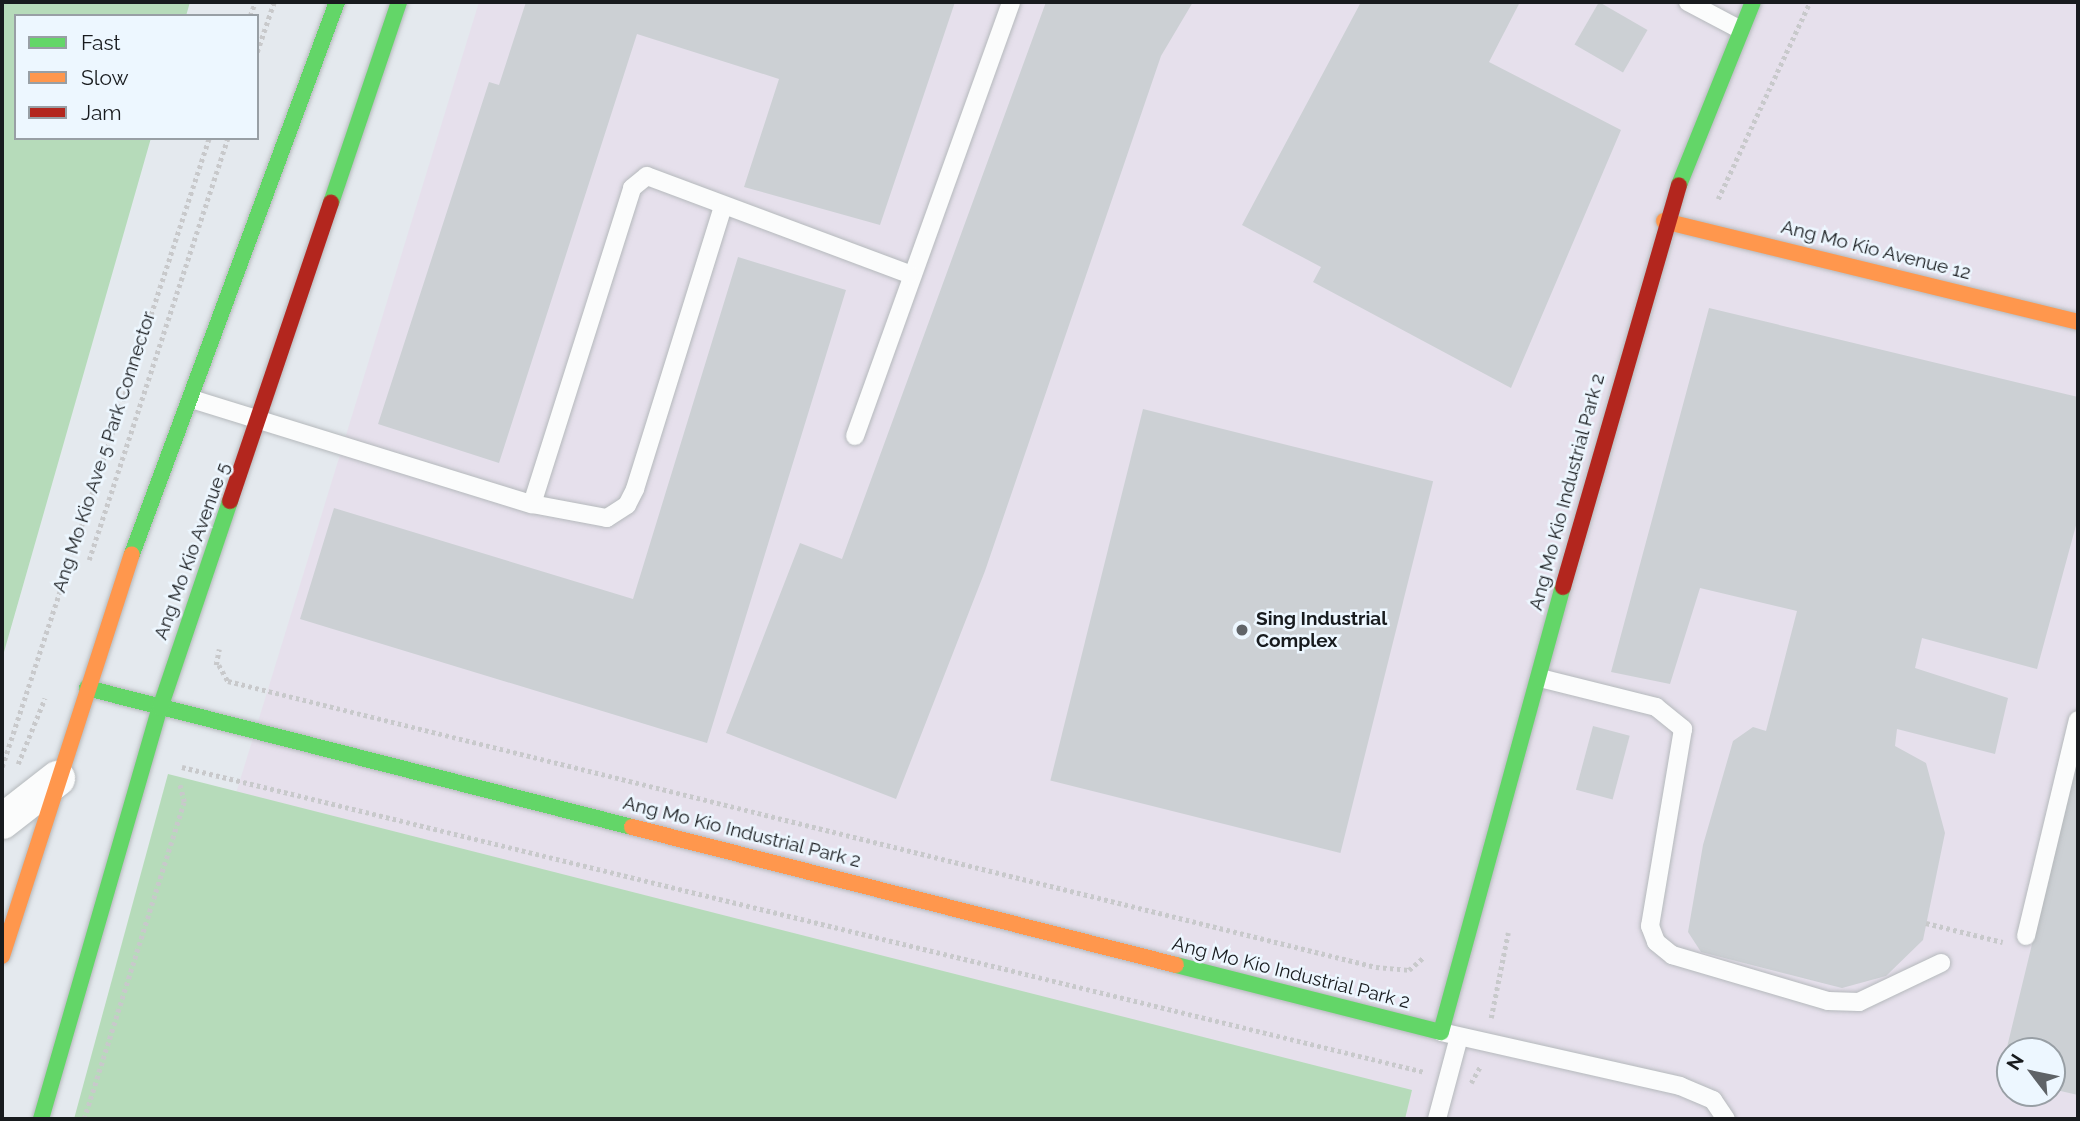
<!DOCTYPE html>
<style>
body{margin:0}
#map{position:relative;width:2080px;height:1121px;overflow:hidden;background:#e4e9ee;font-family:Raleway,sans-serif}
div>[style]{position:absolute}
[style*='--x']{left:calc(var(--x)*1px);top:calc(var(--y)*1px);width:calc(var(--w)*1px);rotate:calc(var(--a)*1deg)}
.industrial>*{inset:0;background:#e6e0ec}
.green>*{inset:0;background:#b6dbba}
.building>*{inset:0;background:#ccd0d4;transform-origin:0 0}
.path>*{height:4.5px;margin-top:-2.25px;transform-origin:0;background:repeating-linear-gradient(90deg,#c8c9cb 0 3.5px,transparent 0 7px)}
.roads{filter:drop-shadow(0 0 2px #b5b9bc) drop-shadow(0 0 2px #b5b9bc)}
.lane>*{height:18px;margin:-9px;padding:0 9px;transform-origin:9px;border-radius:9px;background:#fbfcfc}
.street>*{height:35px;margin:-17.5px;padding:0 17.5px;transform-origin:17.5px;border-radius:17.5px;background:#fbfcfc}
.fast>*{height:16px;margin:-8px;padding:0 8px;transform-origin:8px;border-radius:8px;background:#63d668}
.slow>*{height:16px;margin:-8px;padding:0 8px;transform-origin:8px;border-radius:8px;background:#ff974d}
.jam>*{height:16px;margin:-8px;padding:0 8px;transform-origin:8px;border-radius:8px;background:#b3261e}
.dots>*{width:19px;height:19px;translate:-50% -50%;box-sizing:border-box;border:4px solid #edf7ff;border-radius:50%}
span{translate:-50% -50%;white-space:nowrap;text-align:center;line-height:1.15;-webkit-text-stroke:5px #edf7ff;paint-order:stroke}
.street-label{font-size:19px;color:#181b1e}
.poi-label{font-size:19px;color:#181b1e;font-weight:700}
.left{translate:0 -50%;text-align:left}
.frame{position:absolute;inset:0;border:4px solid #181b1e;pointer-events:none}
.legend{position:absolute;left:14px;top:14px;width:245px;height:126px;box-sizing:border-box;background:#edf7ff;border:2px solid #989fa5;margin:0;padding:9px 12px;list-style:none;font-size:21px;color:#181b1e}
.legend li{display:flex;align-items:center;gap:14px;height:35px}
.legend b{width:35px;border:2px solid #989fa5}
.north{position:absolute;left:1996px;top:1037px;width:70px;height:70px;box-sizing:border-box;background:#edf7ff;border:2px solid #989fa5;border-radius:50%;rotate:302deg;font-size:19px;font-weight:700;line-height:28px;text-align:center;color:#181b1e}
.north::after{content:'';display:block;margin:auto;width:24px;height:32px;background:#5f6367;clip-path:polygon(50% 0,100% 100%,50% 72%,0 100%)}
</style>
<div id="map">
<div class="industrial">
<i style="clip-path:polygon(evenodd,479px 2px,2078px 2px,2078px 1119px,136px 1119px,479px 2px,2010px 1051px,2052px 1051px,2052px 1093px,2010px 1093px,2010px 1051px)"></i>
</div>
<div class="green">
<i style="clip-path:polygon(2px 2px,190px 2px,186px 16px,16px 16px,16px 138px,151px 138px,2px 659px)"></i>
<i style="clip-path:polygon(168px 774px,1412px 1090px,1405px 1119px,74px 1119px)"></i>
</div>
<div class="building">
<i style="clip-path:polygon(526px 2px,955px 2px,880px 225px,744px 187px,779px 79px,637px 34px,499px 463px,378px 424px,489px 82px,499px 85px)"></i>
<i style="clip-path:polygon(1046px 2px,1193px 2px,1161px 56px,985px 571px,896px 799px,726px 733px,800px 543px,842px 559px)"></i>
<i style="clip-path:polygon(1361px 2px,1520px 2px,1489px 62px,1621px 130px,1511px 388px,1313px 282px,1321px 267px,1242px 225px)"></i>
<i style="left:1599px;top:2px;width:56px;height:49px;rotate:30deg"></i>
<i style="clip-path:polygon(738px 257px,846px 290px,707px 743px,300px 619px,334px 508px,633px 599px)"></i>
<i style="clip-path:polygon(1709px 308px,2078px 397px,2078px 518px,2037px 669px,1922px 638px,1915px 668px,2008px 698px,1995px 754px,1897px 729px,1895px 746px,1926px 763px,1945px 833px,1923px 940px,1886px 976px,1842px 988px,1701px 952px,1688px 932px,1703px 845px,1733px 741px,1753px 727px,1766px 731px,1797px 611px,1700px 588px,1670px 684px,1611px 672px)"></i>
<i style="left:1143px;top:409px;width:299px;height:383px;rotate:14deg"></i>
<i style="left:1593px;top:726px;width:38px;height:66px;rotate:15deg"></i>
<i style="clip-path:polygon(2077px 759px,2078px 759px,2078px 1095px,2052px 1089px,2052px 1051px,2010px 1051px,2010px 1079px,2000px 1076px)"></i>
</div>
<div class="path">
<i style="--x:250;--y:16;--w:15;--a:-70"></i>
<i style="--x:257;--y:52;--w:53;--a:-71.2"></i>
<i style="--x:1718;--y:199;--w:217;--a:-65"></i>
<i style="--x:89;--y:560;--w:444;--a:-71.8"></i>
<i style="--x:216;--y:665;--w:16;--a:-79"></i>
<i style="--x:219;--y:665;--w:18;--a:61"></i>
<i style="--x:228;--y:681;--w:1183;--a:13.99"></i>
<i style="--x:1376;--y:967;--w:33;--a:5"></i>
<i style="--x:1409;--y:970;--w:18;--a:-41"></i>
<i style="--x:18;--y:764;--w:71;--a:-67.8"></i>
<i style="--x:2;--y:767;--w:662;--a:-71.78"></i>
<i style="--x:182;--y:767;--w:1280;--a:13.79"></i>
<i style="--x:1926;--y:923;--w:79;--a:13.9"></i>
<i style="--x:1491;--y:1018;--w:87;--a:-78.7"></i>
<i style="--x:1471;--y:1083;--w:18;--a:-61"></i>
<i style="--x:84;--y:1119;--w:332;--a:-72.5"></i>
<i style="--x:184;--y:802;--w:21;--a:-104"></i>
</div>
<div class="roads">
<div class="lane">
<i style="--x:1688;--y:2;--w:58;--a:27.9"></i>
<i style="--x:195;--y:400;--w:353;--a:17.2"></i>
<i style="--x:532;--y:504;--w:76;--a:10.6"></i>
<i style="--x:607;--y:518;--w:24;--a:-33"></i>
<i style="--x:627;--y:505;--w:18;--a:-63"></i>
<i style="--x:635;--y:489;--w:296;--a:-72.7"></i>
<i style="--x:855;--y:436;--w:461;--a:-70.2"></i>
<i style="--x:532;--y:504;--w:331;--a:-72.4"></i>
<i style="--x:632;--y:188;--w:19;--a:-39"></i>
<i style="--x:647;--y:176;--w:280;--a:20.5"></i>
<i style="--x:1540;--y:678;--w:120;--a:14"></i>
<i style="--x:1656;--y:707;--w:35;--a:39"></i>
<i style="--x:1683;--y:729;--w:200;--a:99.5"></i>
<i style="--x:1650;--y:926;--w:17;--a:69"></i>
<i style="--x:1656;--y:942;--w:21;--a:39"></i>
<i style="--x:1672;--y:955;--w:163;--a:16.4"></i>
<i style="--x:1828;--y:1001;--w:31;--a:2"></i>
<i style="--x:1859;--y:1002;--w:91;--a:-25.4"></i>
<i style="--x:2026;--y:936;--w:222;--a:-76.5"></i>
<i style="--x:1441;--y:1032;--w:245;--a:12.7"></i>
<i style="--x:1680;--y:1086;--w:36;--a:23"></i>
<i style="--x:1713;--y:1100;--w:23;--a:56"></i>
<i style="--x:1437;--y:1119;--w:85;--a:-75"></i>
</div>
<div class="street">
<i style="--x:2;--y:821;--w:70;--a:-38"></i>
</div>
<div class="fast">
<i style="--x:1679;--y:185;--w:197;--a:-68"></i>
<i style="--x:331;--y:203;--w:212;--a:-71.3"></i>
<i style="--x:132;--y:554;--w:589;--a:-69.63"></i>
<i style="--x:87;--y:688;--w:562;--a:14.31"></i>
<i style="--x:1176;--y:965;--w:273;--a:14.2"></i>
<i style="--x:1441;--y:1032;--w:461;--a:-74.7"></i>
<i style="--x:41;--y:1119;--w:428;--a:-73.9"></i>
<i style="--x:160;--y:708;--w:219;--a:-71.3"></i>
</div>
<div class="slow">
<i style="--x:1664;--y:221;--w:426;--a:13.7"></i>
<i style="--x:632;--y:827;--w:561;--a:14.23"></i>
<i style="--x:2;--y:956;--w:422;--a:-72.1"></i>
</div>
<div class="jam">
<i style="--x:230;--y:501;--w:315;--a:-71.3"></i>
<i style="--x:1563;--y:587;--w:418;--a:-73.9"></i>
</div>
</div>
<div class="dots">
<i style="left:1242px;top:630px;background:#5f6367"></i>
</div>
<div class="street-label">
<span style="left:1876px;top:250px;rotate:14deg">Ang Mo Kio Avenue 12</span>
<span style="left:104px;top:452px;rotate:-72deg">Ang Mo Kio Ave 5 Park Connector</span>
<span style="left:1567px;top:492px;rotate:-75deg">Ang Mo Kio Industrial Park 2</span>
<span style="left:192px;top:551px;rotate:-70deg">Ang Mo Kio Avenue 5</span>
<span style="left:742px;top:832px;rotate:14deg">Ang Mo Kio Industrial Park 2</span>
<span style="left:1291px;top:973px;rotate:14deg">Ang Mo Kio Industrial Park 2</span>
</div>
<div class="poi-label">
<span class="left" style="left:1256px;top:630px">Sing Industrial<br>Complex</span>
</div>
<div class="frame"></div>
<ul class="legend">
<li><b style="height:9px;background:#63d668"></b>Fast</li>
<li><b style="height:9px;background:#ff974d"></b>Slow</li>
<li><b style="height:9px;background:#b3261e"></b>Jam</li>
</ul>
<div class="north">N</div>
</div>
